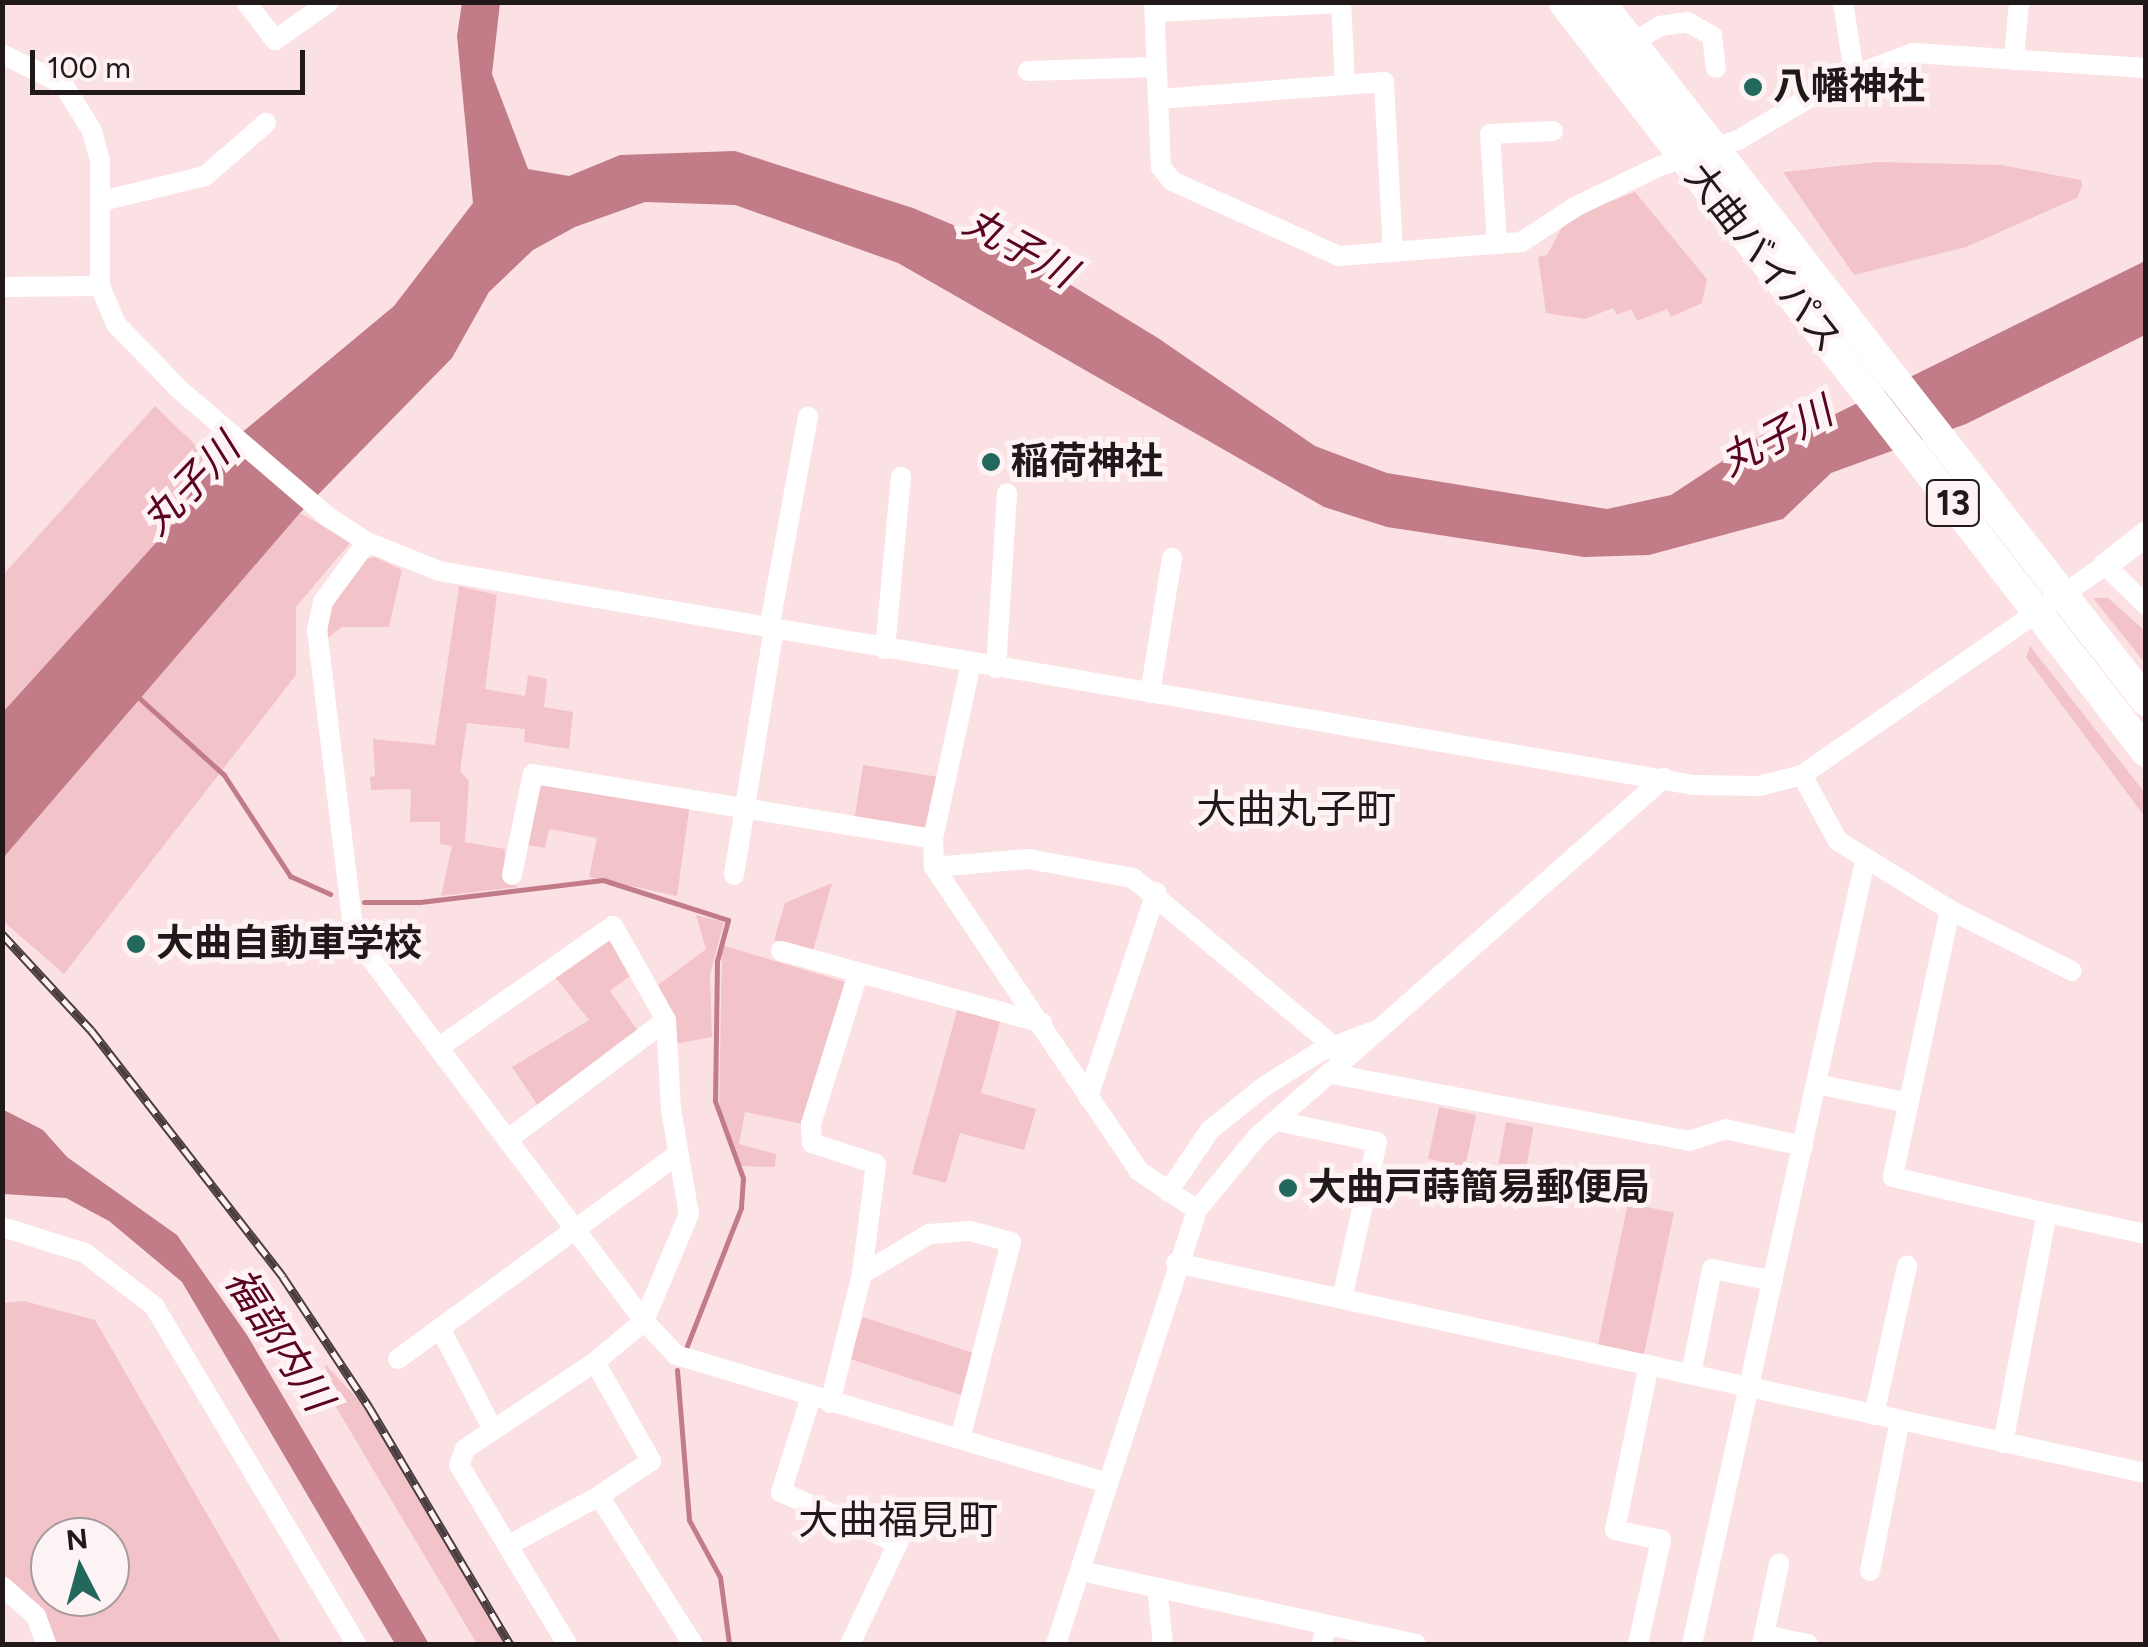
<!DOCTYPE html>
<meta charset="utf-8">
<style>
body{margin:0}
#map{position:relative;width:2148px;height:1647px;overflow:hidden;background:#fce1e4;font-family:Figtree,"Noto Sans JP",sans-serif}
div>[style]{position:absolute}
[style*='--x']{left:calc(var(--x)*1px);top:calc(var(--y)*1px);width:calc(var(--w)*1px);rotate:calc(var(--a)*1deg)}
.green>*{inset:0;background:#f3c3ca;transform-origin:0 0}
.water>*{inset:0;background:#c17c88}
.stream>*{height:5px;margin:-2.5px;padding:0 2.5px;transform-origin:2.5px;border-radius:2.5px;background:#c17c88}
.minor>*{height:20px;margin:-10px;padding:0 10px;transform-origin:10px;border-radius:10px;background:#fff}
.major>*{height:25px;margin:-12.5px;padding:0 12.5px;transform-origin:12.5px;border-radius:12.5px;background:#fff}
.highway>*{height:30px;margin:-15px;padding:0 15px;transform-origin:15px;border-radius:15px;background:#fff}
.rail>*{height:9px;margin-top:-4.5px;transform-origin:0;background:repeating-linear-gradient(90deg,#fef3f4 0 15px,#4a3d3f 0 30px);box-sizing:border-box;border-block:2px solid #4a3d3f}
.dots>*{width:28px;height:28px;translate:-50% -50%;box-sizing:border-box;border:5px solid #fef3f4;border-radius:50%}
span{translate:-50% -50%;white-space:nowrap;text-align:center;line-height:1.15;-webkit-text-stroke:10px #fef3f4;paint-order:stroke}
.shield-label span{padding:2px 8px;background:#fef3f4;border:2px solid;border-radius:8px;-webkit-text-stroke-width:0}
.shield-label{font-size:35px;color:#211819;font-weight:700}
.poi-label{font-size:38px;color:#211819;font-weight:700}
.left{translate:0 -50%;text-align:left}
.street-label{font-size:38px;color:#211819}
.water-label{font-size:40px;color:#5a0322;font-style:italic}
.neighbourhood-label{font-size:40px;color:#211819}
.frame{position:absolute;inset:0;border:5px solid #211819;pointer-events:none}
.north{position:absolute;left:30px;top:1517px;width:100px;height:100px;box-sizing:border-box;background:#fef3f4;border:2px solid #a69b9c;border-radius:50%;rotate:354deg;font-size:28px;font-weight:700;line-height:40px;text-align:center;color:#211819}
.north::after{content:'';display:block;margin:auto;width:35px;height:45px;background:#23685c;clip-path:polygon(50% 0,100% 100%,50% 72%,0 100%)}
.scale{position:absolute;left:30px;top:50px;width:275px;height:45px;box-sizing:border-box;border:5px solid #211819;border-top:0;padding-left:12px;font-size:30px;line-height:35px;white-space:nowrap;color:#211819;-webkit-text-stroke:8px #fef3f4;paint-order:stroke}
</style>
<div id="map">
<div class="green">
<i style="clip-path:polygon(1877px 162px,2001px 165px,2081px 180px,2082px 186px,2077px 198px,1966px 247px,1854px 275px,1783px 172px)"></i>
<i style="clip-path:polygon(1635px 192px,1707px 279px,1702px 303px,1671px 317px,1667px 309px,1637px 321px,1631px 309px,1617px 315px,1613px 308px,1585px 319px,1546px 313px,1538px 257px,1547px 255px,1567px 218px)"></i>
<i style="clip-path:polygon(155px 406px,210px 459px,172px 525px,3px 712px,3px 575px)"></i>
<i style="clip-path:polygon(300px 513px,351px 542px,296px 607px,296px 675px,64px 974px,3px 921px,3px 858px)"></i>
<i style="clip-path:polygon(375px 557px,402px 570px,389px 627px,342px 627px,328px 638px,328px 611px,364px 559px)"></i>
<i style="clip-path:polygon(459px 586px,497px 595px,485px 689px,525px 696px,528px 675px,547px 679px,544px 707px,573px 712px,569px 749px,524px 742px,525px 729px,467px 723px,460px 771px,469px 781px,465px 842px,505px 849px,504px 878px,518px 887px,441px 896px,452px 846px,440px 844px,440px 822px,410px 822px,411px 789px,371px 790px,370px 777px,375px 776px,373px 739px,435px 745px)"></i>
<i style="clip-path:polygon(2093px 598px,2108px 598px,2145px 631px,2145px 663px)"></i>
<i style="clip-path:polygon(2030px 646px,2145px 793px,2145px 817px,2026px 657px)"></i>
<i style="left:863px;top:765px;width:77px;height:53px;rotate:9deg"></i>
<i style="clip-path:polygon(541px 784px,690px 804px,677px 896px,589px 877px,597px 838px,549px 829px,545px 848px,527px 845px)"></i>
<i style="clip-path:polygon(832px 883px,813px 951px,774px 940px,785px 903px)"></i>
<i style="clip-path:polygon(696px 915px,724px 922px,710px 975px,712px 1037px,675px 1044px,672px 1015px,658px 985px,706px 949px)"></i>
<i style="clip-path:polygon(610px 935px,631px 975px,610px 991px,641px 1035px,539px 1107px,512px 1067px,589px 1020px,555px 977px)"></i>
<i style="clip-path:polygon(722px 945px,845px 982px,803px 1124px,745px 1112px,739px 1144px,776px 1154px,775px 1167px,741px 1166px,719px 1115px)"></i>
<i style="clip-path:polygon(958px 1007px,1001px 1018px,981px 1093px,1036px 1109px,1024px 1150px,960px 1133px,946px 1183px,912px 1174px)"></i>
<i style="left:1439px;top:1107px;width:38px;height:53px;rotate:12deg"></i>
<i style="left:1506px;top:1122px;width:28px;height:52px;rotate:10deg"></i>
<i style="left:1628px;top:1203px;width:47px;height:148px;rotate:12deg"></i>
<i style="clip-path:polygon(evenodd,24px 1301px,95px 1320px,282px 1644px,50px 1644px,3px 1581px,3px 1303px,24px 1301px,50px 1537px,110px 1537px,110px 1597px,50px 1597px,50px 1537px)"></i>
<i style="left:863px;top:1317px;width:117px;height:44px;rotate:18deg"></i>
<i style="clip-path:polygon(325px 1364px,367px 1409px,506px 1644px,477px 1644px,330px 1397px)"></i>
</div>
<div class="water">
<i style="clip-path:polygon(462px 3px,500px 3px,492px 74px,528px 169px,569px 176px,620px 155px,735px 151px,913px 208px,1015px 251px,1158px 338px,1315px 446px,1387px 473px,1607px 509px,1671px 495px,1762px 435px,1807px 428px,2145px 261px,2145px 335px,1966px 424px,1831px 473px,1783px 519px,1649px 555px,1584px 557px,1387px 527px,1324px 507px,898px 263px,735px 205px,645px 202px,575px 227px,533px 250px,489px 292px,452px 358px,300px 513px,3px 858px,3px 712px,172px 525px,210px 459px,394px 306px,473px 203px,457px 36px)"></i>
<i style="clip-path:polygon(2px 1109px,43px 1130px,67px 1157px,177px 1235px,247px 1335px,429px 1644px,395px 1644px,182px 1282px,109px 1221px,66px 1198px,3px 1194px)"></i>
</div>
<div class="stream">
<i style="--x:138;--y:697;--w:116;--a:42.2"></i>
<i style="--x:224;--y:775;--w:121;--a:56.8"></i>
<i style="--x:290;--y:876;--w:44;--a:24.2"></i>
<i style="--x:364;--y:902;--w:56;--a:0"></i>
<i style="--x:420;--y:902;--w:184;--a:-6.9"></i>
<i style="--x:603;--y:880;--w:131;--a:17.7"></i>
<i style="--x:728;--y:920;--w:42;--a:105"></i>
<i style="--x:717;--y:961;--w:140;--a:90.8"></i>
<i style="--x:715;--y:1101;--w:82;--a:70"></i>
<i style="--x:743;--y:1178;--w:30;--a:94"></i>
<i style="--x:741;--y:1208;--w:150;--a:111.4"></i>
<i style="--x:677;--y:1370;--w:150;--a:85.4"></i>
<i style="--x:689;--y:1520;--w:65;--a:61.5"></i>
<i style="--x:720;--y:1577;--w:68;--a:82.3"></i>
</div>
<div class="minor">
<i style="--x:246;--y:2;--w:48;--a:52.7"></i>
<i style="--x:275;--y:40;--w:66;--a:-35.1"></i>
<i style="--x:1154;--y:2;--w:165;--a:87.6"></i>
<i style="--x:1161;--y:167;--w:18;--a:52"></i>
<i style="--x:1172;--y:181;--w:183;--a:24.2"></i>
<i style="--x:1339;--y:256;--w:183;--a:-4.4"></i>
<i style="--x:1521;--y:242;--w:64;--a:-32.9"></i>
<i style="--x:1575;--y:207;--w:94;--a:-25.8"></i>
<i style="--x:1660;--y:166;--w:82;--a:-18.4"></i>
<i style="--x:1738;--y:140;--w:112;--a:-30.7"></i>
<i style="--x:1834;--y:83;--w:85;--a:-20.8"></i>
<i style="--x:1913;--y:53;--w:233;--a:3.7"></i>
<i style="--x:1341;--y:2;--w:83;--a:87.2"></i>
<i style="--x:1843;--y:2;--w:72;--a:81.2"></i>
<i style="--x:1155;--y:12;--w:186;--a:-2.8"></i>
<i style="--x:1632;--y:43;--w:33;--a:-31"></i>
<i style="--x:1660;--y:26;--w:27;--a:-8"></i>
<i style="--x:1687;--y:22;--w:29;--a:29"></i>
<i style="--x:1712;--y:36;--w:32;--a:83"></i>
<i style="--x:2;--y:54;--w:68;--a:26.2"></i>
<i style="--x:63;--y:84;--w:55;--a:58.3"></i>
<i style="--x:92;--y:131;--w:30;--a:75"></i>
<i style="--x:100;--y:160;--w:126;--a:90"></i>
<i style="--x:100;--y:286;--w:41;--a:67.2"></i>
<i style="--x:116;--y:324;--w:92;--a:45.9"></i>
<i style="--x:180;--y:390;--w:195;--a:40.6"></i>
<i style="--x:328;--y:517;--w:46;--a:32.7"></i>
<i style="--x:367;--y:542;--w:78;--a:21.9"></i>
<i style="--x:439;--y:571;--w:1272;--a:9.68"></i>
<i style="--x:1693;--y:785;--w:66;--a:0.9"></i>
<i style="--x:1759;--y:786;--w:44;--a:-14.3"></i>
<i style="--x:1802;--y:775;--w:369;--a:-34.7"></i>
<i style="--x:2105;--y:565;--w:57;--a:44.3"></i>
<i style="--x:2014;--y:60;--w:58;--a:-85.1"></i>
<i style="--x:1028;--y:71;--w:129;--a:-1.8"></i>
<i style="--x:1158;--y:99;--w:227;--a:-4.3"></i>
<i style="--x:1384;--y:82;--w:169;--a:87"></i>
<i style="--x:102;--y:201;--w:106;--a:-13.6"></i>
<i style="--x:205;--y:176;--w:81;--a:-41"></i>
<i style="--x:1497;--y:244;--w:110;--a:-93.6"></i>
<i style="--x:1490;--y:134;--w:63;--a:-2.7"></i>
<i style="--x:2;--y:287;--w:98;--a:-0.6"></i>
<i style="--x:367;--y:542;--w:74;--a:126.3"></i>
<i style="--x:323;--y:602;--w:29;--a:102"></i>
<i style="--x:317;--y:630;--w:308;--a:83.1"></i>
<i style="--x:354;--y:936;--w:482;--a:53"></i>
<i style="--x:644;--y:1321;--w:47;--a:46.7"></i>
<i style="--x:676;--y:1355;--w:450;--a:16.5"></i>
<i style="--x:769;--y:629;--w:216;--a:-79.6"></i>
<i style="--x:885;--y:649;--w:173;--a:-84.7"></i>
<i style="--x:971;--y:663;--w:180;--a:102.2"></i>
<i style="--x:933;--y:839;--w:28;--a:88"></i>
<i style="--x:934;--y:867;--w:367;--a:56"></i>
<i style="--x:1139;--y:1171;--w:70;--a:33.9"></i>
<i style="--x:996;--y:668;--w:175;--a:-86.4"></i>
<i style="--x:1150;--y:693;--w:137;--a:-80.7"></i>
<i style="--x:1802;--y:775;--w:75;--a:61.4"></i>
<i style="--x:1838;--y:841;--w:132;--a:31.6"></i>
<i style="--x:1950;--y:910;--w:136;--a:26.6"></i>
<i style="--x:934;--y:867;--w:94;--a:-4.9"></i>
<i style="--x:1028;--y:859;--w:107;--a:10.3"></i>
<i style="--x:1133;--y:878;--w:261;--a:40"></i>
<i style="--x:512;--y:875;--w:103;--a:-78.3"></i>
<i style="--x:533;--y:774;--w:405;--a:9.2"></i>
<i style="--x:734;--y:875;--w:249;--a:-80.8"></i>
<i style="--x:1950;--y:910;--w:273;--a:102.1"></i>
<i style="--x:1893;--y:1177;--w:158;--a:13.2"></i>
<i style="--x:781;--y:951;--w:271;--a:15.4"></i>
<i style="--x:858;--y:974;--w:157;--a:107.4"></i>
<i style="--x:811;--y:1124;--w:19;--a:87"></i>
<i style="--x:812;--y:1143;--w:67;--a:18.2"></i>
<i style="--x:876;--y:1164;--w:111;--a:97.3"></i>
<i style="--x:438;--y:1048;--w:213;--a:-34.9"></i>
<i style="--x:613;--y:926;--w:108;--a:60.6"></i>
<i style="--x:666;--y:1020;--w:89;--a:86.8"></i>
<i style="--x:671;--y:1109;--w:107;--a:80.3"></i>
<i style="--x:689;--y:1214;--w:116;--a:112.8"></i>
<i style="--x:644;--y:1321;--w:64;--a:140.1"></i>
<i style="--x:1332;--y:1074;--w:363;--a:10.6"></i>
<i style="--x:1689;--y:1141;--w:38;--a:-18"></i>
<i style="--x:1725;--y:1129;--w:80;--a:12.3"></i>
<i style="--x:1816;--y:1084;--w:95;--a:11.5"></i>
<i style="--x:1088;--y:1097;--w:216;--a:-71.6"></i>
<i style="--x:1277;--y:1121;--w:102;--a:11.9"></i>
<i style="--x:1377;--y:1142;--w:160;--a:102.6"></i>
<i style="--x:507;--y:1140;--w:199;--a:-37"></i>
<i style="--x:1168;--y:1192;--w:75;--a:-55.9"></i>
<i style="--x:1210;--y:1130;--w:67;--a:-38.9"></i>
<i style="--x:1262;--y:1088;--w:67;--a:-32.3"></i>
<i style="--x:1319;--y:1052;--w:59;--a:-20.9"></i>
<i style="--x:2;--y:1227;--w:87;--a:17.4"></i>
<i style="--x:85;--y:1253;--w:87;--a:37.5"></i>
<i style="--x:154;--y:1306;--w:394;--a:59.1"></i>
<i style="--x:1176;--y:1263;--w:992;--a:12.22"></i>
<i style="--x:440;--y:1328;--w:115;--a:62.5"></i>
<i style="--x:398;--y:1359;--w:348;--a:-36.2"></i>
<i style="--x:1691;--y:1374;--w:107;--a:-78.7"></i>
<i style="--x:1712;--y:1269;--w:62;--a:11.1"></i>
<i style="--x:811;--y:1397;--w:100;--a:107.5"></i>
<i style="--x:781;--y:1492;--w:128;--a:23.6"></i>
<i style="--x:898;--y:1543;--w:112;--a:115.4"></i>
<i style="--x:830;--y:1403;--w:133;--a:-76.1"></i>
<i style="--x:862;--y:1274;--w:78;--a:-30.8"></i>
<i style="--x:929;--y:1234;--w:41;--a:-4.2"></i>
<i style="--x:970;--y:1231;--w:42;--a:15"></i>
<i style="--x:1011;--y:1242;--w:203;--a:104.5"></i>
<i style="--x:1874;--y:1415;--w:153;--a:-77.5"></i>
<i style="--x:2003;--y:1443;--w:234;--a:-79.2"></i>
<i style="--x:2047;--y:1213;--w:101;--a:12"></i>
<i style="--x:509;--y:1545;--w:102;--a:-28.6"></i>
<i style="--x:1081;--y:1571;--w:343;--a:12.3"></i>
<i style="--x:1870;--y:1571;--w:154;--a:-78.8"></i>
<i style="--x:2;--y:1586;--w:45;--a:41.4"></i>
<i style="--x:36;--y:1616;--w:30;--a:70"></i>
<i style="--x:1157;--y:1588;--w:56;--a:83.9"></i>
<i style="--x:1764;--y:1635;--w:73;--a:-78.1"></i>
<i style="--x:567;--y:1644;--w:209;--a:-121.1"></i>
<i style="--x:459;--y:1465;--w:17;--a:-69"></i>
<i style="--x:465;--y:1449;--w:156;--a:-33.8"></i>
<i style="--x:595;--y:1362;--w:114;--a:60.5"></i>
<i style="--x:651;--y:1461;--w:63;--a:146.1"></i>
<i style="--x:599;--y:1496;--w:175;--a:57.6"></i>
<i style="--x:1056;--y:1644;--w:456;--a:-72"></i>
<i style="--x:1197;--y:1210;--w:94;--a:-50.6"></i>
<i style="--x:1257;--y:1137;--w:543;--a:-41.41"></i>
<i style="--x:1322;--y:1644;--w:20;--a:-79"></i>
<i style="--x:1638;--y:1644;--w:107;--a:-77.5"></i>
<i style="--x:1661;--y:1540;--w:47;--a:-167.7"></i>
<i style="--x:1615;--y:1530;--w:169;--a:-78.4"></i>
<i style="--x:1692;--y:1644;--w:802;--a:-77.54"></i>
<i style="--x:1762;--y:1644;--w:9;--a:-77"></i>
<i style="--x:1764;--y:1635;--w:45;--a:11.6"></i>
</div>
<div class="major">
<i style="--x:2105;--y:565;--w:52;--a:-38"></i>
</div>
<div class="highway">
<i style="--x:1563;--y:2;--w:950;--a:52.14"></i>
<i style="--x:1600;--y:2;--w:887;--a:52.01"></i>
</div>
<div class="rail">
<i style="--x:2;--y:934;--w:131;--a:47.2"></i>
<i style="--x:91;--y:1030;--w:313;--a:52.1"></i>
<i style="--x:283;--y:1277;--w:156;--a:56.5"></i>
<i style="--x:369;--y:1407;--w:276;--a:59.3"></i>
</div>
<div class="dots">
<i style="left:1753px;top:87px;background:#23685c"></i>
<i style="left:991px;top:462px;background:#23685c"></i>
<i style="left:136px;top:944px;background:#23685c"></i>
<i style="left:1288px;top:1188px;background:#23685c"></i>
</div>
<div class="shield-label">
<span style="left:1953px;top:503px">13</span>
</div>
<div class="poi-label">
<span class="left" style="left:1773px;top:87px">八幡神社</span>
<span class="left" style="left:1011px;top:462px">稲荷神社</span>
<span class="left" style="left:156px;top:944px">大曲自動車学校</span>
<span class="left" style="left:1308px;top:1188px">大曲戸蒔簡易郵便局</span>
</div>
<div class="street-label">
<span style="left:1763px;top:258px;rotate:52deg">大曲バイパス</span>
</div>
<div class="water-label">
<span style="left:1020px;top:247px;rotate:29deg">丸子川</span>
<span style="left:1776px;top:436px;rotate:-28deg">丸子川</span>
<span style="left:190px;top:484px;rotate:-46deg">丸子川</span>
<span style="left:279px;top:1339px;rotate:57deg">福部内川</span>
</div>
<div class="neighbourhood-label">
<span style="left:1296px;top:809px">大曲丸子町</span>
<span style="left:898px;top:1520px">大曲福見町</span>
</div>
<div class="frame"></div>
<div class="north">N</div>
<div class="scale">100 m</div>
</div>
